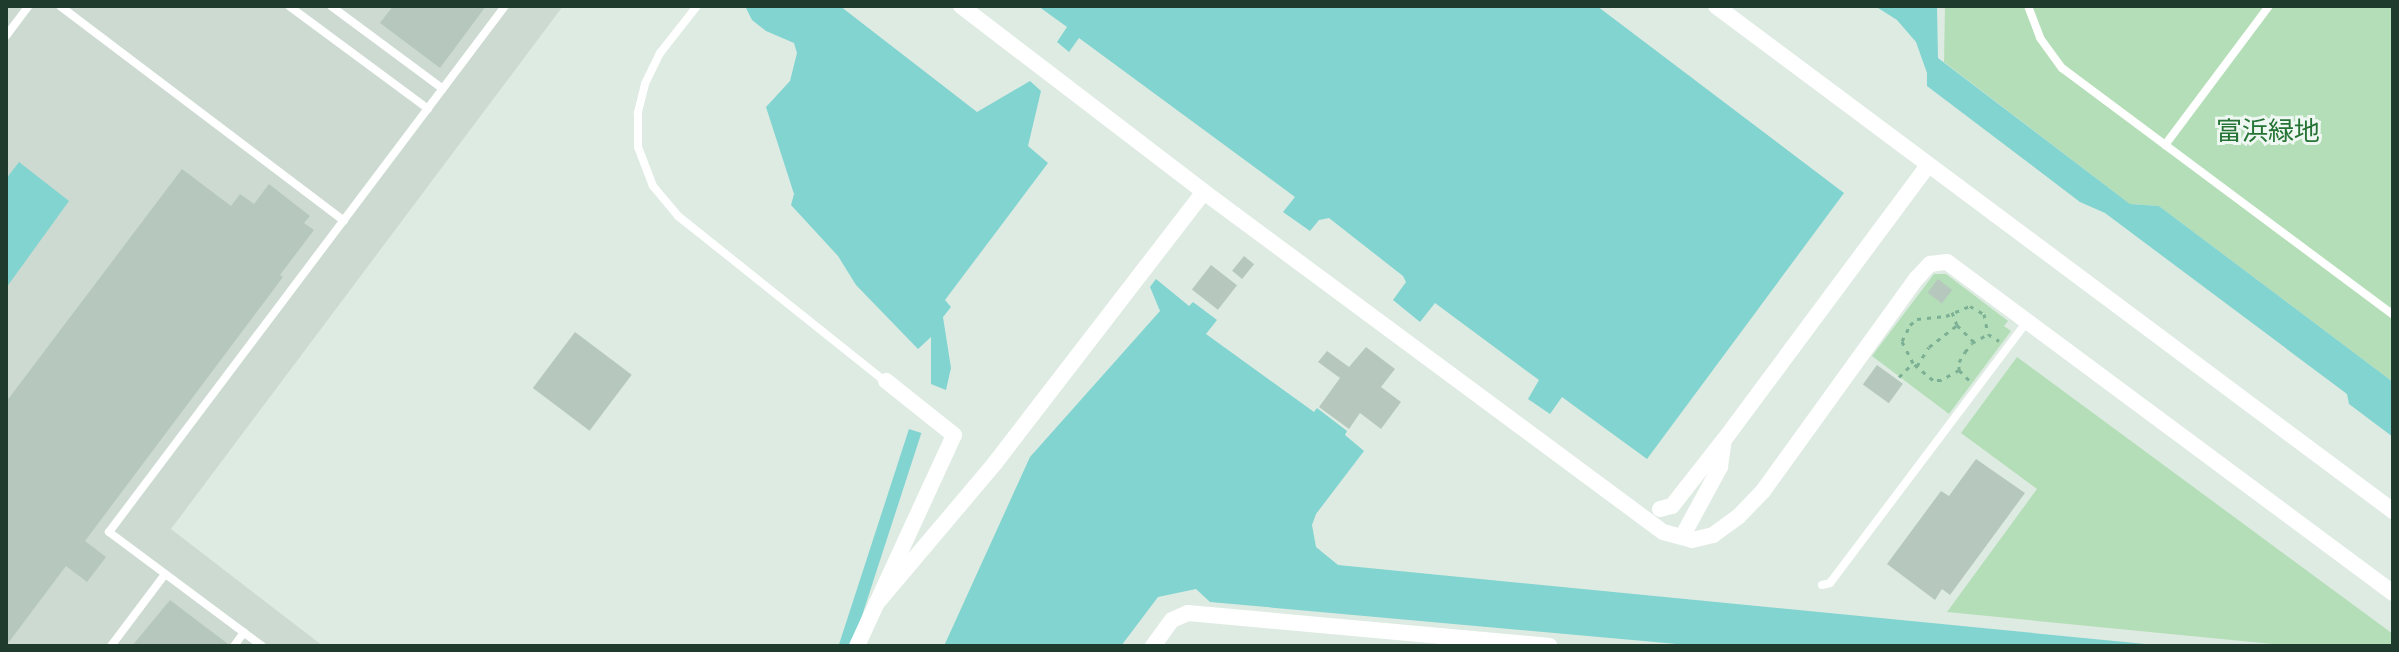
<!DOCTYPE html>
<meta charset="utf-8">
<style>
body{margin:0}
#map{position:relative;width:2399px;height:652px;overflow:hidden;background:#deebe2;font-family:Raleway,"Noto Sans JP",sans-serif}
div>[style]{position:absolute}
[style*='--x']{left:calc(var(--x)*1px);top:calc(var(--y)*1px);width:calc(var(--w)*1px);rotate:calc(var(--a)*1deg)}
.built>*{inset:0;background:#ccdad1}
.green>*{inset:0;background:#b4deb7}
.water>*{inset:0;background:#81d4d0;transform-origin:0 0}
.building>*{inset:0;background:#b6c8bd;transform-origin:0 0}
.path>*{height:3px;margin-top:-1.5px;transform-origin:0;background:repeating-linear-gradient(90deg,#7cb095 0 4px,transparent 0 10px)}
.lane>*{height:8px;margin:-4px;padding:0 4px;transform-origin:4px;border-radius:4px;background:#fff}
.street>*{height:16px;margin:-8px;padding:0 8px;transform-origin:8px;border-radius:8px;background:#fff}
span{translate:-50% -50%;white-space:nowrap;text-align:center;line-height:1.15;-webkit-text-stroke:6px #eef7f1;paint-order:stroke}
.park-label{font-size:26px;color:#267435}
.frame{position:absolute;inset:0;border:8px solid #1e3b2d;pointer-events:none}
</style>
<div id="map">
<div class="built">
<i style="clip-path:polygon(6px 6px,563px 6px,171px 529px,323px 646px,6px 646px)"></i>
</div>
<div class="green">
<i style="clip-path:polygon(1945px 6px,2393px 6px,2393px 382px,2159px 206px,2130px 204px,1944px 62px)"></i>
<i style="clip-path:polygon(1934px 274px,1946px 274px,2008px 321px,2004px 326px,2011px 331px,1949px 414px,1872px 356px)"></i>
<i style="clip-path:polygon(2017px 357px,2393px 634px,2393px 646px,2292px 646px,1947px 612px,2037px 489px,1961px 433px)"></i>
</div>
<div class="water">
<i style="clip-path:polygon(745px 6px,840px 6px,977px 112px,1030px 81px,1041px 91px,1028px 146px,1048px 163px,945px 300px,951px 307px,943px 317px,951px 368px,946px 390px,931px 384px,931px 337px,918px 349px,856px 285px,838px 256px,791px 205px,794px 194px,766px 107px,790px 81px,797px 53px,794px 43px,766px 31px,752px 20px)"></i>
<i style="clip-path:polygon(1038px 6px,1597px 6px,1844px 193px,1647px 459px,1562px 397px,1550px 414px,1528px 399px,1539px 380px,1435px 303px,1420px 322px,1393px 300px,1406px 282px,1403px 276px,1329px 218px,1319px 220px,1310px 231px,1283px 212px,1295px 197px,1079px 38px,1069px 52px,1057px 42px,1067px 27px)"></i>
<i style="clip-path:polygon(1875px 6px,1937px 6px,1938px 58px,2130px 204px,2159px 206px,2393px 382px,2393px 437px,2349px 404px,2347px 394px,2105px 213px,2080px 202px,1927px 86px,1927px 73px,1916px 42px,1897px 20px)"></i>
<i style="clip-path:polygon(19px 162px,69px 201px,6px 288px,6px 179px)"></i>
<i style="clip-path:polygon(1156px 279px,1189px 306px,1193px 302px,1217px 320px,1206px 334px,1314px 412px,1317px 408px,1347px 431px,1345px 435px,1364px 451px,1316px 514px,1312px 525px,1316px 547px,1338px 565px,2166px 646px,1699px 646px,1210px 602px,1196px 589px,1158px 597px,1121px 646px,944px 646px,1030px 457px,1160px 311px,1150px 287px)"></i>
<i style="left:909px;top:429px;width:13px;height:239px;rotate:18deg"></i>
</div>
<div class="building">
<i style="clip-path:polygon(393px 6px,486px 6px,440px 68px,380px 23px)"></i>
<i style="clip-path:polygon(182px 169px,231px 206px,240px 194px,254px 204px,269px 184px,310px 216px,304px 223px,314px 230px,280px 275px,283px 277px,85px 541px,106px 557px,87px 582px,66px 566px,6px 646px,6px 402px)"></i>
<i style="left:1244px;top:256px;width:13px;height:19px;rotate:39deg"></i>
<i style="left:1211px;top:265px;width:33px;height:31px;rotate:38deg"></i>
<i style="left:1938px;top:279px;width:18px;height:17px;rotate:38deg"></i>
<i style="left:575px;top:332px;width:71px;height:70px;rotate:37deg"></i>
<i style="clip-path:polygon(1366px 347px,1395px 369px,1381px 387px,1401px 402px,1381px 429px,1360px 413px,1349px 429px,1319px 407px,1340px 378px,1318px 362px,1327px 351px,1349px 367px)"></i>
<i style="left:1877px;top:365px;width:32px;height:24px;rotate:36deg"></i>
<i style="clip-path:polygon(1976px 459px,2025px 493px,1950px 595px,1942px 589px,1935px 600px,1887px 564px,1941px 491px,1949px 496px)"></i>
<i style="clip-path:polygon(170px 600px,228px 644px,227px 646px,132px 646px)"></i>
</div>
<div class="path">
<i style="--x:1957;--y:325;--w:23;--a:45"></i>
<i style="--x:1917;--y:366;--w:22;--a:-58"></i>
<i style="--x:1929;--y:347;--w:36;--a:-38"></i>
<i style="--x:1957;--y:325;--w:14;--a:-111"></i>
<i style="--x:1959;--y:370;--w:21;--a:151"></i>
<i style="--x:1941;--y:380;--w:8;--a:180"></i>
<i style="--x:1933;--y:380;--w:26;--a:-140"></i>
<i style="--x:1913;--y:363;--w:25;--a:-117"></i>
<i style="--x:1902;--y:341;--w:18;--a:-63"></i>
<i style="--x:1910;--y:325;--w:9;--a:-41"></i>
<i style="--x:1917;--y:319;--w:29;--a:-6"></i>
<i style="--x:1946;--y:316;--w:26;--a:-23"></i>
<i style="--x:1970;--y:306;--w:16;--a:30"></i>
<i style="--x:1984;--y:314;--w:20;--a:79"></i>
<i style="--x:1899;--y:377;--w:20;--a:-45"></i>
<i style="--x:1969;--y:380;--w:14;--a:-135"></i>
<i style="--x:1959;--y:370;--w:8;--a:-90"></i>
<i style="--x:1959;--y:362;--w:12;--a:-59"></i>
<i style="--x:1965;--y:352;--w:11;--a:-52"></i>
<i style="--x:1972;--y:343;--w:18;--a:-29"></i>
<i style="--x:1988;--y:334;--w:13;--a:32"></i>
</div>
<div class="lane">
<i style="--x:60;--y:6;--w:356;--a:37.1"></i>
<i style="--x:289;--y:6;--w:173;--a:36.5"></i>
<i style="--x:331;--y:6;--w:139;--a:36.5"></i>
<i style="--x:697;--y:6;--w:60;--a:128.2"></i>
<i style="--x:660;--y:53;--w:34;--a:116"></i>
<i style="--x:645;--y:84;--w:30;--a:104"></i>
<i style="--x:638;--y:113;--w:34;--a:90"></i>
<i style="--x:638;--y:147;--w:42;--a:69"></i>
<i style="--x:653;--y:186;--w:39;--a:50"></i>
<i style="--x:678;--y:216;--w:265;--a:38.6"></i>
<i style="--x:2028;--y:6;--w:34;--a:69"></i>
<i style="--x:2040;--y:38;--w:37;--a:54"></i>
<i style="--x:2062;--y:68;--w:413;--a:36.7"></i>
<i style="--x:6;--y:36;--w:38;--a:-53"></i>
<i style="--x:2165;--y:145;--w:174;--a:-53.2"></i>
<i style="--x:1822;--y:585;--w:8;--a:-14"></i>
<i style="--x:1830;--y:583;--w:329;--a:-53"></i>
<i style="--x:111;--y:646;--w:90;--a:-53.1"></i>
<i style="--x:234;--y:646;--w:17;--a:-54"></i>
<i style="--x:262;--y:646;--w:191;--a:-143.3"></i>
<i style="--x:109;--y:532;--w:658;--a:-53.03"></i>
</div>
<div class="street">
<i style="--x:961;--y:6;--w:306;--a:37.4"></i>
<i style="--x:1204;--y:192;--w:571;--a:36.53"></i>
<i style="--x:1663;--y:532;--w:30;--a:15"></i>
<i style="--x:1692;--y:540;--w:22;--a:-13"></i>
<i style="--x:1713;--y:535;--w:31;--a:-36"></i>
<i style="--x:1738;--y:517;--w:36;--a:-46"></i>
<i style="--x:1763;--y:491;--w:261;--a:-54.2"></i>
<i style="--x:1916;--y:279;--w:21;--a:-47"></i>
<i style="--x:1930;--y:264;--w:17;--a:-7"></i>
<i style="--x:1947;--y:262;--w:555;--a:36.58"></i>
<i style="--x:1716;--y:6;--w:845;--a:36.72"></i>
<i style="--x:1660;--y:509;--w:12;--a:-14"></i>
<i style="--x:1672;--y:506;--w:83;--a:-51.9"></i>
<i style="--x:1682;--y:537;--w:80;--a:-61.5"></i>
<i style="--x:1720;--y:467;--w:27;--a:-82"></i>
<i style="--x:1724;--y:440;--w:342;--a:-53.4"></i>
<i style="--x:876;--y:604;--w:185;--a:-49.8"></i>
<i style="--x:995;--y:463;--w:342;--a:-52.4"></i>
<i style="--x:857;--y:646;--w:232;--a:-65.3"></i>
<i style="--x:954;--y:435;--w:87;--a:-141.5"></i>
<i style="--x:1153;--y:646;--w:32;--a:-54"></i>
<i style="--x:1172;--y:620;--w:17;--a:-24"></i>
<i style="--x:1188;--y:613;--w:363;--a:5.2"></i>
</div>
<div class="park-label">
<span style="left:2268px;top:132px">富浜緑地</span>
</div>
<div class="frame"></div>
</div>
